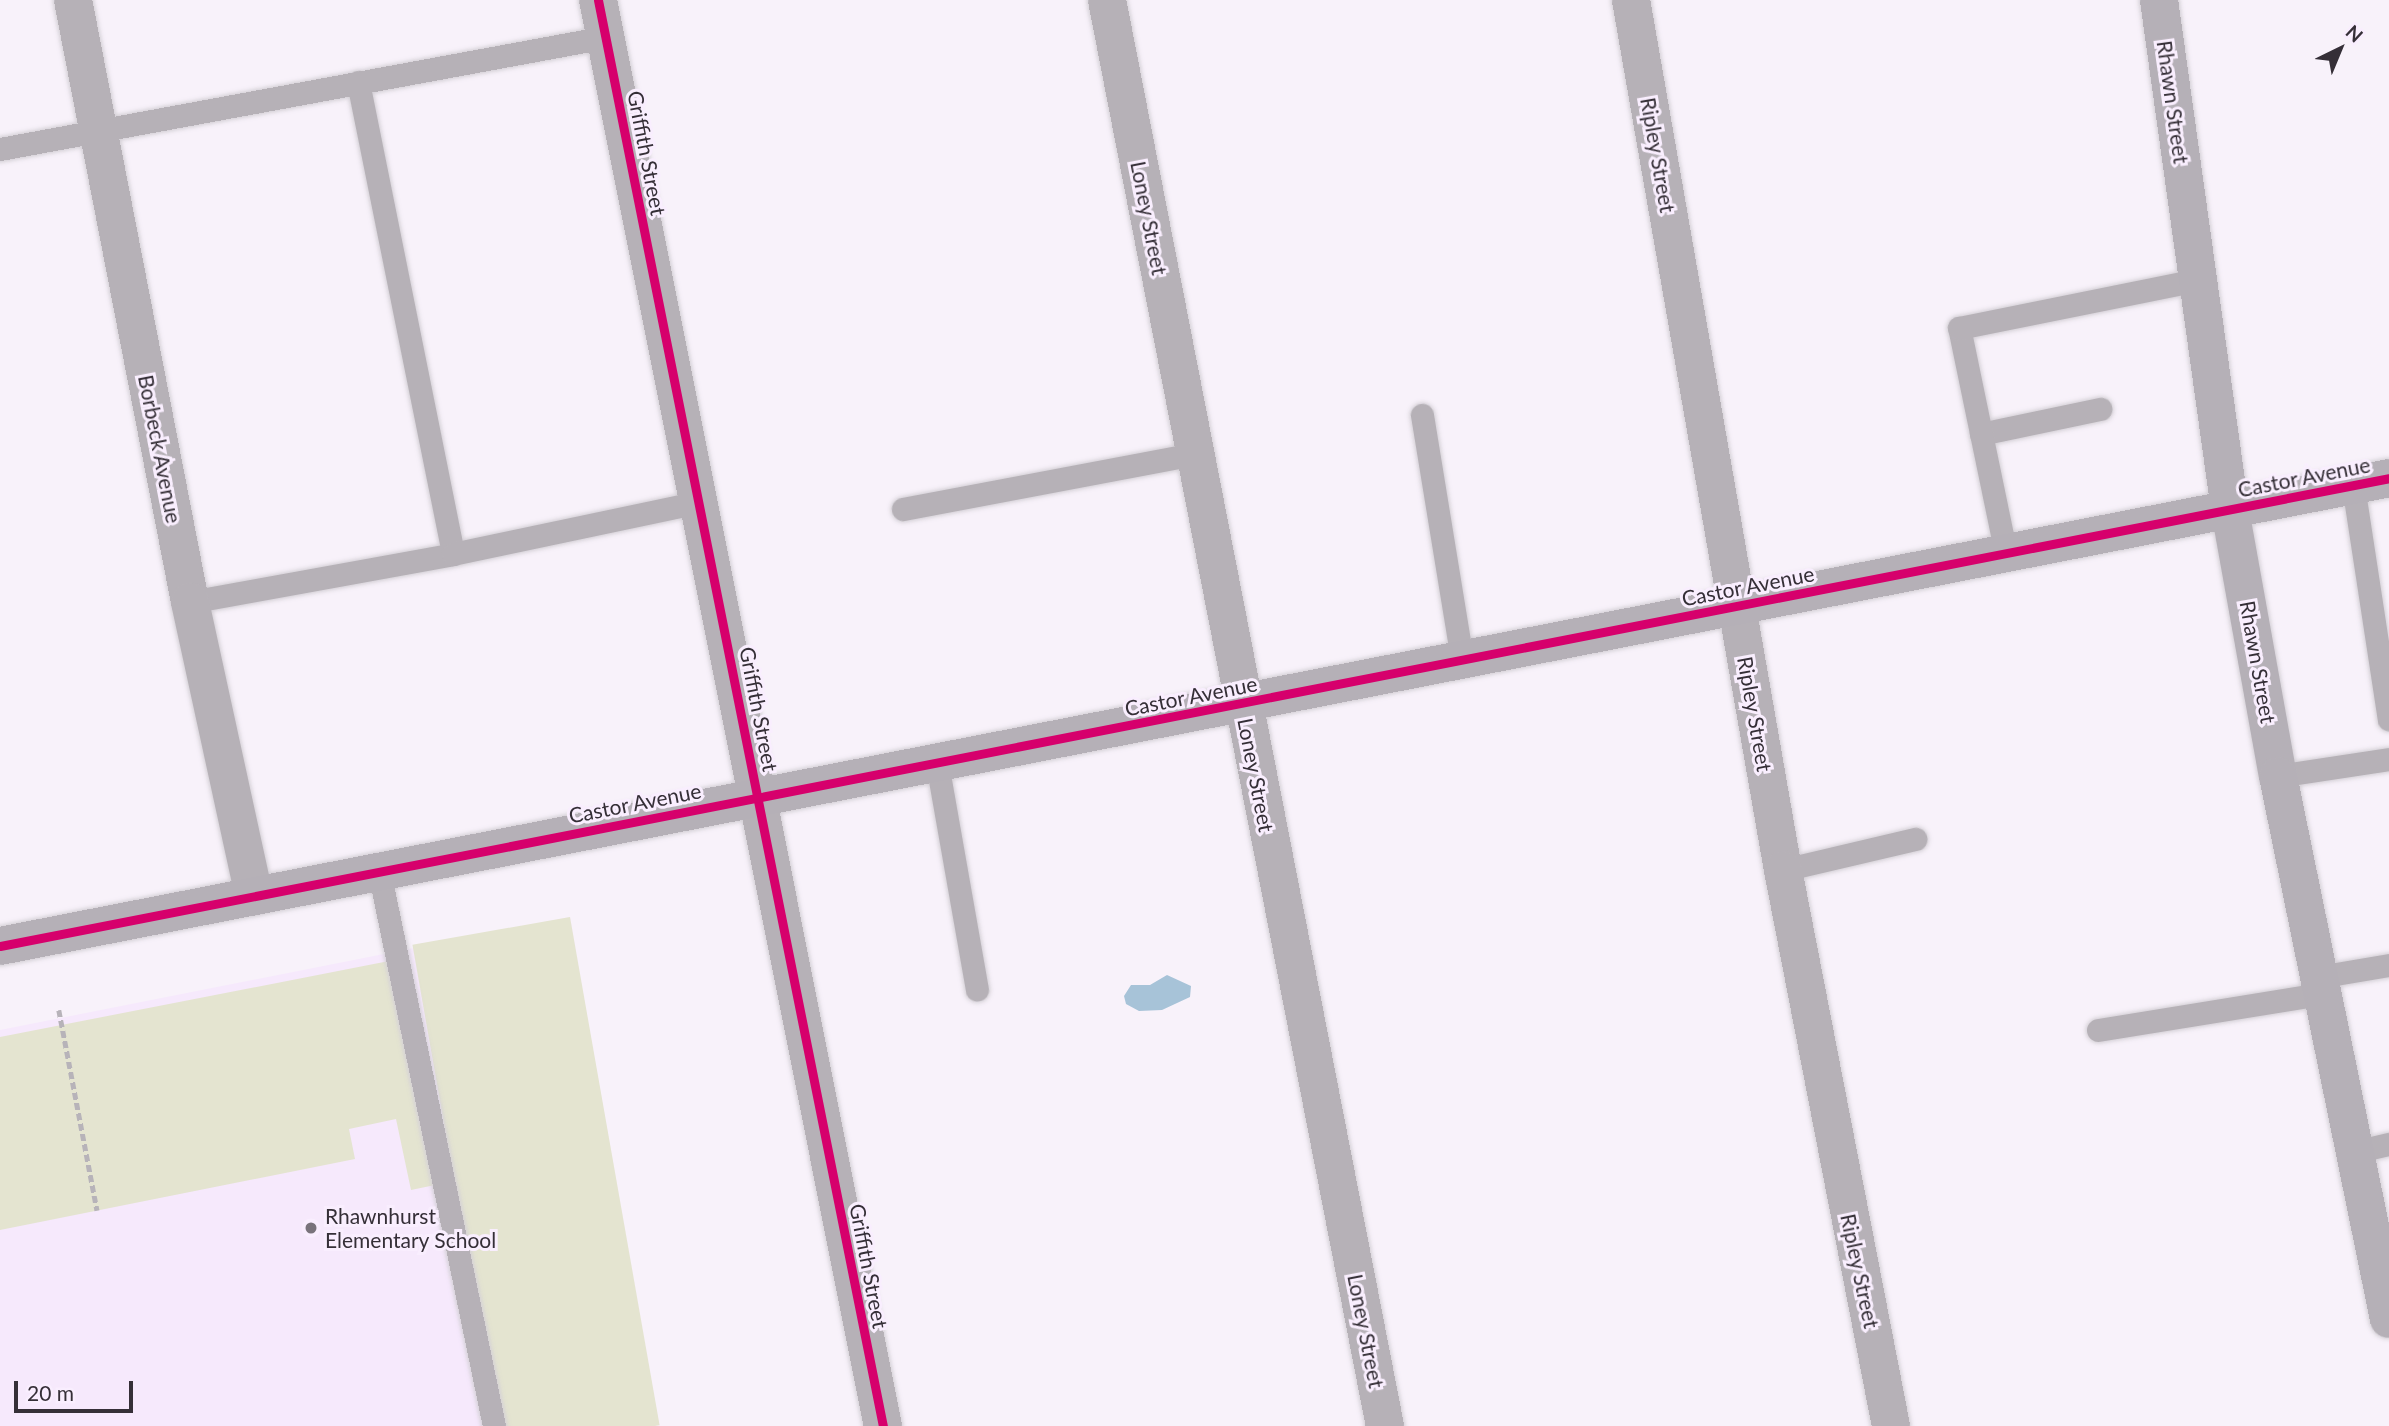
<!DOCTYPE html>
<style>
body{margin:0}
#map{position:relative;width:2389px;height:1426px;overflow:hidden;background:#f8f2fa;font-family:Lato,sans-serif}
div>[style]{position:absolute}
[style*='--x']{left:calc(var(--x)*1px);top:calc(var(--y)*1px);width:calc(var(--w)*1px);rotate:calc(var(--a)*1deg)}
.built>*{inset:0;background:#f6e9fc}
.green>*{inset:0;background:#e4e4d0;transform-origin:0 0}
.water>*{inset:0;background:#a7c3d8}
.path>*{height:4.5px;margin-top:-2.25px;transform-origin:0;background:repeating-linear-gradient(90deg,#b7b3b9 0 7px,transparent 0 10.5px)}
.roads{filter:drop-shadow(0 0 2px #d4d0d6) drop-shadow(0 0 2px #d4d0d6)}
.service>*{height:23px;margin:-11.5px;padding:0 11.5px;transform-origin:11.5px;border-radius:11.5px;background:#b6b1b7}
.minor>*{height:38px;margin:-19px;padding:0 19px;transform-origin:19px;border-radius:19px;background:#b6b1b7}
.secondary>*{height:38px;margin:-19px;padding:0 19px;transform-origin:19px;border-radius:19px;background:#b5b0b7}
.cycleway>*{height:9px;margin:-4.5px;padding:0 4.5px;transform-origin:4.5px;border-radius:4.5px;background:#d6006c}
.dots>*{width:19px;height:19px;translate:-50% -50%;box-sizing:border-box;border:4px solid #f9eefe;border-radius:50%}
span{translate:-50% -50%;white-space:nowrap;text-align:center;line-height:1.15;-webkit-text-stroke:6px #f9eefe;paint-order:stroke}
.street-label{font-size:21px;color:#352f37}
.poi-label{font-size:21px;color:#352f37}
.left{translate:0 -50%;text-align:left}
.north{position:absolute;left:2305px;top:14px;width:70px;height:70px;-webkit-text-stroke:5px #f9eefe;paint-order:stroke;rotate:43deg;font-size:19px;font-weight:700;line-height:28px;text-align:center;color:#352f37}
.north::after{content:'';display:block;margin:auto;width:24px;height:32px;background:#352f37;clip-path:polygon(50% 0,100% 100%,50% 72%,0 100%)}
.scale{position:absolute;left:14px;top:1381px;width:119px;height:32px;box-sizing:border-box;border:4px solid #352f37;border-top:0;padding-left:9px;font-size:21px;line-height:24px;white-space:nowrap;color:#352f37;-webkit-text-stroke:5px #f9eefe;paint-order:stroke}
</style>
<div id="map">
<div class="built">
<i style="clip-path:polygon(570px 917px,656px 1426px,0 1426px,0 1030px)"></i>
</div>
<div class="green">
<i style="left:570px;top:917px;width:516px;height:160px;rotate:80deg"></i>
<i style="clip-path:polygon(389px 961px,435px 1185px,411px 1190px,396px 1119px,349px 1129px,355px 1159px,0 1230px,0 1037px)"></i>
</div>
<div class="water">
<i style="clip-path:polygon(1167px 975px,1191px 986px,1190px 997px,1162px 1010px,1139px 1011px,1126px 1004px,1124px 996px,1131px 985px,1150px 985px)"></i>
</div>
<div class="path">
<i style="--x:59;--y:1010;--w:204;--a:79.2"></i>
</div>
<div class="roads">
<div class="service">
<i style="--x:358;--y:82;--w:481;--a:78.6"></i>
<i style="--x:0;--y:149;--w:616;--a:-10.47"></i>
<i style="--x:1422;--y:415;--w:248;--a:80.7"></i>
<i style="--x:1981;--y:434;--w:122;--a:-11.9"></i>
<i style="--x:2353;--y:485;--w:237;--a:81.3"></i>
<i style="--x:903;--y:509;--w:296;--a:-10.7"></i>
<i style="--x:2006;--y:554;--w:231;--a:-101.7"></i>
<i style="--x:1959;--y:328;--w:242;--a:-11.4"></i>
<i style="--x:190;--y:602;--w:267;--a:-10.3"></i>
<i style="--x:453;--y:554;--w:251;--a:-11.9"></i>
<i style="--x:937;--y:763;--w:230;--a:80"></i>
<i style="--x:2278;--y:776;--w:112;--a:-8.7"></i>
<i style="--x:1783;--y:870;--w:136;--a:-13.2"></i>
<i style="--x:379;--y:871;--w:567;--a:78.29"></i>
<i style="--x:2318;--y:977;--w:72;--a:-9.6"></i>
<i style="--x:2098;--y:1030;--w:226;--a:-9.2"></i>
<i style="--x:2354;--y:1152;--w:36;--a:-13"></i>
</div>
<div class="minor">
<i style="--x:73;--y:0;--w:613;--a:79"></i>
<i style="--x:190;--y:602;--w:301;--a:77.7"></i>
<i style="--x:598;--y:0;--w:1454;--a:78.7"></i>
<i style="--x:1107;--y:0;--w:1453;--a:78.97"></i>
<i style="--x:1631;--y:0;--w:883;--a:80.09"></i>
<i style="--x:1783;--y:870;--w:566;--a:79.01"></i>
</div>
<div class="secondary">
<i style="--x:2159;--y:0;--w:515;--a:82.07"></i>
<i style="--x:2230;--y:510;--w:270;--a:79.8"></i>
<i style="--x:2278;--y:776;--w:554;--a:78.45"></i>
<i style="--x:0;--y:946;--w:2434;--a:-11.08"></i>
</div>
</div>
<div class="cycleway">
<i style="--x:598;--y:0;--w:1454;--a:78.7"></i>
<i style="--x:0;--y:946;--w:2434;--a:-11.08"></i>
</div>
<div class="dots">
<i style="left:311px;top:1228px;background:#79737b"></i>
</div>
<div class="street-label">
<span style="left:2173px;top:102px;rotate:82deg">Rhawn Street</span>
<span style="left:647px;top:153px;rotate:79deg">Griffith Street</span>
<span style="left:1658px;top:155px;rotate:80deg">Ripley Street</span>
<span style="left:1149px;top:218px;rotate:79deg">Loney Street</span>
<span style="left:160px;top:449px;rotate:79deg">Borbeck Avenue</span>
<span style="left:2304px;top:477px;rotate:-11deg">Castor Avenue</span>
<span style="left:1748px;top:586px;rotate:-11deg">Castor Avenue</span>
<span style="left:2258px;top:662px;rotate:80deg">Rhawn Street</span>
<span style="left:1191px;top:696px;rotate:-11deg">Castor Avenue</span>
<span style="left:759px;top:709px;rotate:79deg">Griffith Street</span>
<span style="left:1755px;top:714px;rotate:80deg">Ripley Street</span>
<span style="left:1256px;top:775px;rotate:79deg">Loney Street</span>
<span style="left:635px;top:803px;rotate:-11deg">Castor Avenue</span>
<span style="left:869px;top:1266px;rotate:79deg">Griffith Street</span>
<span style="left:1860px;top:1271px;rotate:78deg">Ripley Street</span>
<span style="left:1366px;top:1331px;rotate:79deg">Loney Street</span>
</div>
<div class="poi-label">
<span class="left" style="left:325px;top:1228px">Rhawnhurst<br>Elementary School</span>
</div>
<div class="north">N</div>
<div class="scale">20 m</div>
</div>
